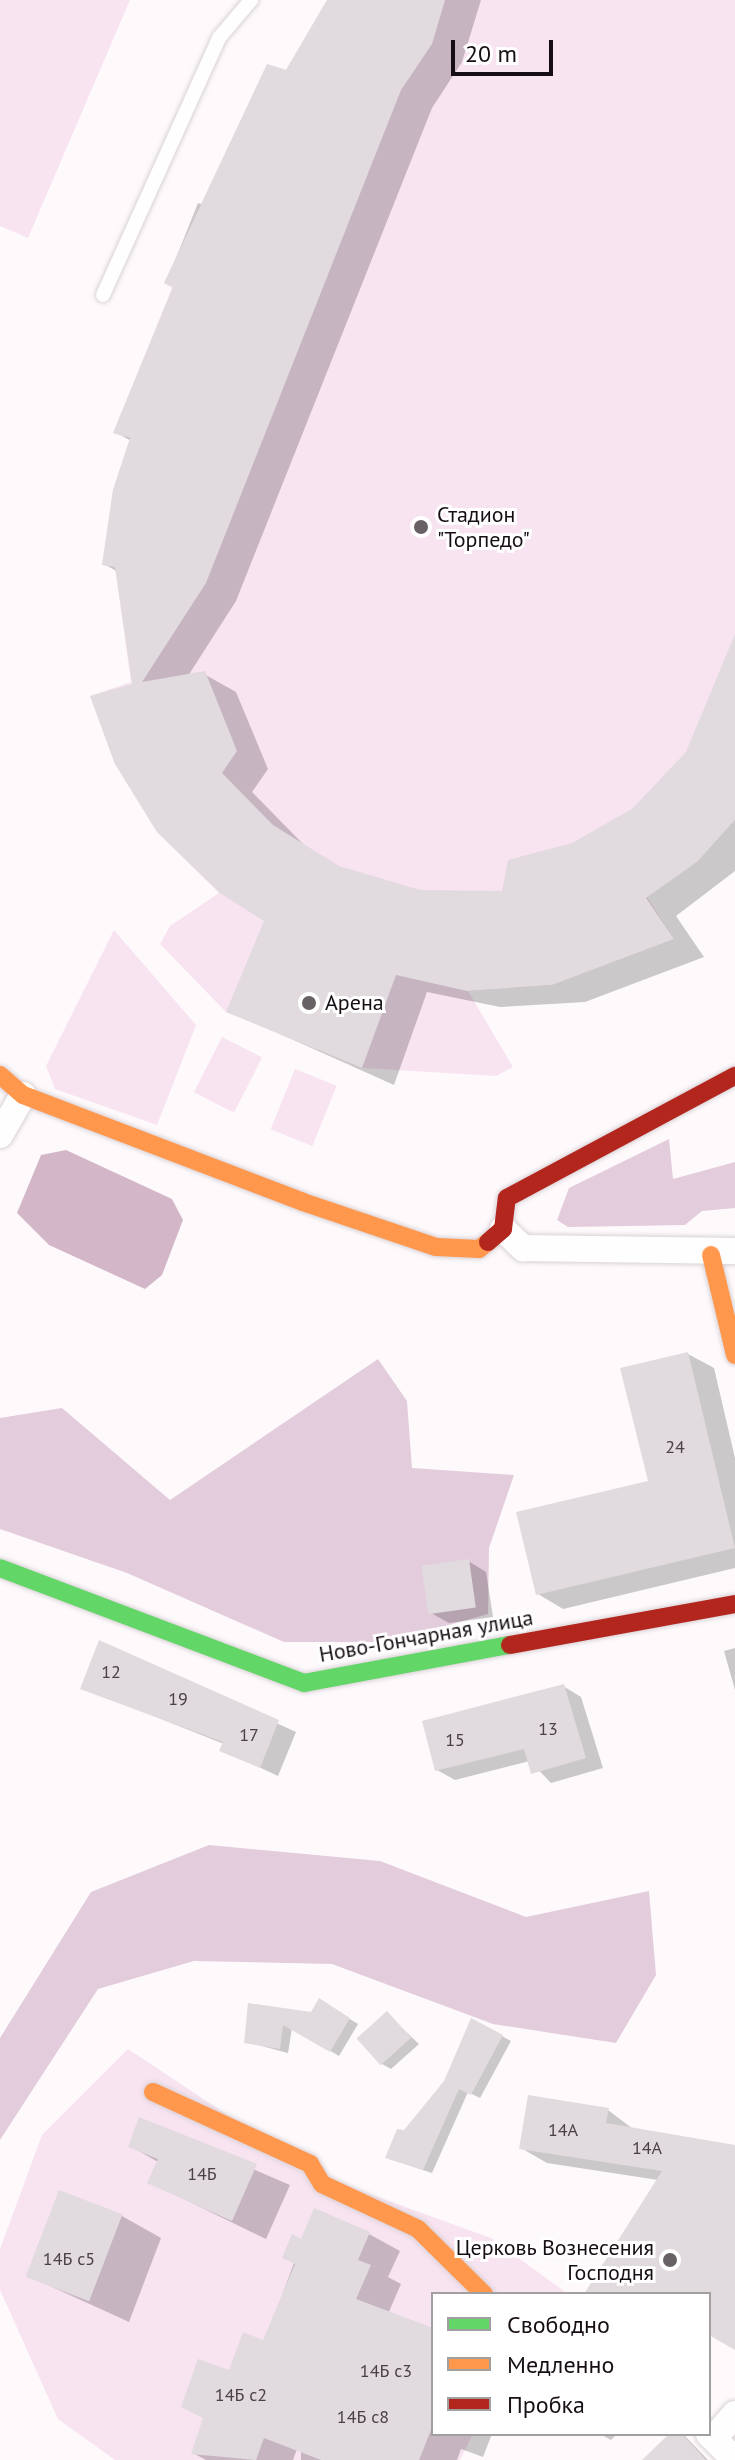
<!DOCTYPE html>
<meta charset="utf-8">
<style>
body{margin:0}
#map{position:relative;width:735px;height:2460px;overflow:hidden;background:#fefafc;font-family:"PT Sans",sans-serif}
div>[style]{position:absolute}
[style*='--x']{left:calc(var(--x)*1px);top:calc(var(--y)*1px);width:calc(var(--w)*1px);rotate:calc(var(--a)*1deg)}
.green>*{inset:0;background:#f8e3f1;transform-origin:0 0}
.forest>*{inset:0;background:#e3ccdc}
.water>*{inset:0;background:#d3b7c9}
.shadow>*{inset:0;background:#0003}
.building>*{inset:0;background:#e1dade;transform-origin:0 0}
.roads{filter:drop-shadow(0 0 2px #d9d2d6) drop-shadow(0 0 2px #d9d2d6)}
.lane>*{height:14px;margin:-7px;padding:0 7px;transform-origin:7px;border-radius:7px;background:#fffeff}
.street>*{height:26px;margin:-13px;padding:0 13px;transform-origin:13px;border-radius:13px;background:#fffeff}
.fast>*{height:18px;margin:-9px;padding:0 9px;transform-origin:9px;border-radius:9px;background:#63d668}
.slow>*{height:18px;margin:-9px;padding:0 9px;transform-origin:9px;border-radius:9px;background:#ff974d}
.jam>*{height:18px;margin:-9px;padding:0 9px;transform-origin:9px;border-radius:9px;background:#b3261e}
.dots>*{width:22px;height:22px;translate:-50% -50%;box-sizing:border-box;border:4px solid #fff;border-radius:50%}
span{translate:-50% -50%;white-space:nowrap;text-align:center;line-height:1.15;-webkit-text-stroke:6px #fff;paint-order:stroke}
.number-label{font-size:18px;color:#494146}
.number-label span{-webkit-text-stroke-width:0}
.poi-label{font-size:22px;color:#160e14}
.left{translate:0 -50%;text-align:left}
.right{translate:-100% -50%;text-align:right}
.street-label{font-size:22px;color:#160e14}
.legend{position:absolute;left:431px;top:2292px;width:280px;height:144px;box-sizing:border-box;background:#fff;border:2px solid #a29fa1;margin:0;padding:10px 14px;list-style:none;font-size:24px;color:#160e14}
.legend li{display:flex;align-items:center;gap:16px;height:40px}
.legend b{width:40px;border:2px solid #a29fa1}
.scale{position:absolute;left:451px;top:40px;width:102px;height:36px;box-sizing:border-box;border:4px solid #160e14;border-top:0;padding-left:10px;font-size:24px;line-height:28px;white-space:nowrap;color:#160e14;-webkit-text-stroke:6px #fff;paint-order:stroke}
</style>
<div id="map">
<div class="green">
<i style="clip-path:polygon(0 0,130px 0,28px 238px,0 226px)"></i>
<i style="clip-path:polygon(327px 0,735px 0,735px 820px,697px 862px,647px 897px,674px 939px,552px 985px,468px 991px,513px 1067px,496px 1076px,362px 1068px,226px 1012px,160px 944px,170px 926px,219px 893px,157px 832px,115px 764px,90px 696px,131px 682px,115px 567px,102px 565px,113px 490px,130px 439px,113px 433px,172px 288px,164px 283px,267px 64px,286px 70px)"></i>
<i style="clip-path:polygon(114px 930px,196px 1025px,157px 1125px,55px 1089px,46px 1066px)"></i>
<i style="left:222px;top:1037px;width:45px;height:62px;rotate:27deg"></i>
<i style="left:295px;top:1069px;width:45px;height:65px;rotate:22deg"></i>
<i style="clip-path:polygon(128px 2049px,320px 2176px,491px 2238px,568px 2294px,433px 2294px,433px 2434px,473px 2434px,460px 2460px,115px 2460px,58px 2419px,0 2290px,0 2249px,42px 2135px)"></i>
</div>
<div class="forest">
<i style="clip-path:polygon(669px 1139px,673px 1179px,735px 1162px,735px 1208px,702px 1211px,685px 1225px,568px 1227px,557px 1220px,569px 1188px)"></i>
<i style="clip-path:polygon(378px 1359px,407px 1401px,412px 1468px,514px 1475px,489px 1548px,488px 1614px,389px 1642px,284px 1642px,127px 1573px,0 1529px,0 1418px,62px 1408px,170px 1500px)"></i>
<i style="clip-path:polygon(209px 1845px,380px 1861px,526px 1917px,649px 1891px,656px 1975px,616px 2043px,493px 2024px,332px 1964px,194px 1961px,98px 1989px,0 2140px,0 2038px,91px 1892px)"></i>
</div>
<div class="water">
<i style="clip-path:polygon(66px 1150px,172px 1199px,183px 1220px,162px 1275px,145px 1289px,49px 1245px,17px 1213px,41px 1155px)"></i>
</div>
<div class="shadow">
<i style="clip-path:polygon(329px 0,481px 0,462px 62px,432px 108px,236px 601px,188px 676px,204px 674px,236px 692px,268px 769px,252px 792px,305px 846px,342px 869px,420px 892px,504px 893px,634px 810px,687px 754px,735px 637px,735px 871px,676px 916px,704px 957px,585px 1002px,500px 1007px,427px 992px,394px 1085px,229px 1011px,266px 920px,134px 685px,118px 572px,104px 564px,131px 441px,116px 432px,175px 288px,166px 283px,198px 203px,207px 206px)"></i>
<i style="clip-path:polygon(688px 1354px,714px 1368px,735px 1458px,735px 1568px,563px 1609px,538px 1594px,650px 1482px)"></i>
<i style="clip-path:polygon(468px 1561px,486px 1572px,493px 1617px,449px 1623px,431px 1613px)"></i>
<i style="clip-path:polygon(100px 1642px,296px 1732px,278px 1776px,222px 1750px,224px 1744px,83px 1688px)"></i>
<i style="clip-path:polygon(735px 1648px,735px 1690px,724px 1651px)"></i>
<i style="clip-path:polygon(563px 1686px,581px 1697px,603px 1768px,551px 1783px,530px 1761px,455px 1780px,437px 1770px)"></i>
<i style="clip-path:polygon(320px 2001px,358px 2024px,339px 2056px,292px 2028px,288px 2053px,246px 2042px,250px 2005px,312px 2015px)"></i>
<i style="clip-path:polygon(387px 2014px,419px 2044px,391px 2069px,382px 2064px)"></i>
<i style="clip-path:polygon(472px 2020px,511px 2041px,480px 2098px,468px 2092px,432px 2173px,387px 2158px,446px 2082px)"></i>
<i style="clip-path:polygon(608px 2110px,633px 2129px,735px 2147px,735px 2347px,709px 2332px,709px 2294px,593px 2294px,658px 2180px,547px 2163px,521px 2148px)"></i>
<i style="clip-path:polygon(140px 2120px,290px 2185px,266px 2239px,149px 2182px,158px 2162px,130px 2146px)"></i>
<i style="clip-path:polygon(122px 2216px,161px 2238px,129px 2322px,28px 2276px)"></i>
<i style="clip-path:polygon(369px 2234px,400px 2251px,388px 2277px,401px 2284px,388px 2314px,433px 2330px,433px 2434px,492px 2434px,483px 2457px,461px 2449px,457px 2460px,301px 2460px,301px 2438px,293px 2460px,206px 2460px,193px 2453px,230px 2373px,265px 2342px,302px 2241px)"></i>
<i style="clip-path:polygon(600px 2434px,617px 2434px,611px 2440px)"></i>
<i style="clip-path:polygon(672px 2434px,684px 2435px,708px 2460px,644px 2460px)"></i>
</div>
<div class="building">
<i style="clip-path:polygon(327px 0,445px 0,432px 44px,401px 90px,206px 583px,142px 682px,205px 671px,237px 751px,222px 773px,273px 825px,339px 866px,420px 890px,502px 891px,508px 860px,572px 843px,632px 809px,686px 752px,735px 634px,735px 820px,697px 862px,646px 898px,674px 939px,552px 985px,467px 991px,396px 975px,362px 1068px,226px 1012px,264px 921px,220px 893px,157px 832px,115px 764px,90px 696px,132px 684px,115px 567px,102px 565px,113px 490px,130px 438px,113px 433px,173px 287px,164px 283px,267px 64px,286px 70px)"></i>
<i style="clip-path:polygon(688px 1352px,735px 1548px,536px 1595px,516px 1512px,648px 1481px,620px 1368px)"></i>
<i style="left:469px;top:1559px;width:49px;height:48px;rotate:82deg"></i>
<i style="clip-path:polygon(99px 1640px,279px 1720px,260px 1768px,219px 1751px,223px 1742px,80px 1689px)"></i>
<i style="clip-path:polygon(564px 1684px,586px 1758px,531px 1774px,524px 1749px,435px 1771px,422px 1721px)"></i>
<i style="clip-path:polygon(319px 1998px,350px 2018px,330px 2052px,283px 2025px,280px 2049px,244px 2043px,248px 2003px,311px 2012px)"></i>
<i style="left:387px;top:2011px;width:36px;height:41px;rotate:48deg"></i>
<i style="clip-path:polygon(471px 2018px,503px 2035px,471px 2095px,459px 2089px,423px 2170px,385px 2158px,397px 2129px,404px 2130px,444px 2081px)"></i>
<i style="clip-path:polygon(528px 2095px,609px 2108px,606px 2123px,735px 2145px,735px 2350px,709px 2335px,709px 2294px,584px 2294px,662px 2171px,519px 2149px)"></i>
<i style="clip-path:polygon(139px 2117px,257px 2164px,232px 2221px,147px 2183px,158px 2159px,128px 2147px)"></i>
<i style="left:59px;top:2190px;width:68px;height:93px;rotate:21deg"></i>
<i style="clip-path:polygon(314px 2208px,370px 2232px,358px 2260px,371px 2265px,356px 2299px,433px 2328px,433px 2425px,419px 2460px,321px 2460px,264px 2438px,256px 2460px,191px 2454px,203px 2418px,181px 2407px,198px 2359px,229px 2370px,243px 2332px,263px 2340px,295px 2264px,282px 2258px,292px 2234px,301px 2239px)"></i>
<i style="clip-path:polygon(669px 2434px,682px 2434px,706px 2460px,642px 2460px)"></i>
</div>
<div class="roads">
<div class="lane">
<i style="--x:103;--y:295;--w:282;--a:-65.7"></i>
<i style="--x:219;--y:38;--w:50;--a:-49.9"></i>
</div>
<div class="street">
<i style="--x:0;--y:1135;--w:46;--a:-60.1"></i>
<i style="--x:503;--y:1229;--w:28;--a:44"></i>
<i style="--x:523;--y:1248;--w:212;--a:0.8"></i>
<i style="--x:709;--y:2434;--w:37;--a:45"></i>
<i style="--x:714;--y:2438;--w:32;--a:-49"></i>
</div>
<div class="fast">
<i style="--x:0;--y:1568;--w:325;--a:20.7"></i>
<i style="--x:304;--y:1683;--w:209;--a:-10.5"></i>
</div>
<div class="slow">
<i style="--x:0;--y:1075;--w:30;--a:41"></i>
<i style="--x:23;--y:1095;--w:300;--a:20.9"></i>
<i style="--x:303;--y:1202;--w:140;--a:18.7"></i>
<i style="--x:436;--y:1247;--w:43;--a:2.7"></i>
<i style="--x:479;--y:1249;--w:11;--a:-38"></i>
<i style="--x:711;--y:1255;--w:103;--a:76.5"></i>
<i style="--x:153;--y:2092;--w:173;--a:24.6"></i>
<i style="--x:310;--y:2164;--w:23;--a:59"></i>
<i style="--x:322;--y:2184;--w:106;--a:25.1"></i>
<i style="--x:418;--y:2229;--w:93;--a:44.6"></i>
</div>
<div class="jam">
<i style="--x:488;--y:1242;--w:20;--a:-41"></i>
<i style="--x:503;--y:1229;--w:31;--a:-83"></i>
<i style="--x:507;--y:1198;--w:259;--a:-28.2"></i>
<i style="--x:510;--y:1645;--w:229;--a:-10.3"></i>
</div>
</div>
<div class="dots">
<i style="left:421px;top:527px;background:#676165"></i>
<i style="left:309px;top:1003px;background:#676165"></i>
<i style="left:670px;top:2260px;background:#676165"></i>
</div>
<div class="number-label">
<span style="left:675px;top:1447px">24</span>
<span style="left:111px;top:1672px">12</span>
<span style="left:178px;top:1699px">19</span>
<span style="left:548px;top:1729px">13</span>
<span style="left:249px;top:1735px">17</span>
<span style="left:455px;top:1740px">15</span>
<span style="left:563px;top:2130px">14А</span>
<span style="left:647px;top:2148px">14А</span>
<span style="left:202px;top:2174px">14Б</span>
<span style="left:69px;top:2259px">14Б с5</span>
<span style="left:386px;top:2371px">14Б с3</span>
<span style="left:241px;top:2395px">14Б с2</span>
<span style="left:363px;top:2417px">14Б с8</span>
</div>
<div class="poi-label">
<span class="left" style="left:437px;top:527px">Стадион<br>"Торпедо"</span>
<span class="left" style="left:325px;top:1003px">Арена</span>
<span class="right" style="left:654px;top:2260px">Церковь Вознесения<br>Господня</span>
</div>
<div class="street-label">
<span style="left:426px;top:1636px;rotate:-10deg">Ново-Гончарная улица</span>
</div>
<ul class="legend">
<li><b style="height:10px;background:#63d668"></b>Свободно</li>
<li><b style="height:10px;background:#ff974d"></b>Медленно</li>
<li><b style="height:10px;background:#b3261e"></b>Пробка</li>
</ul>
<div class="scale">20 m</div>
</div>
